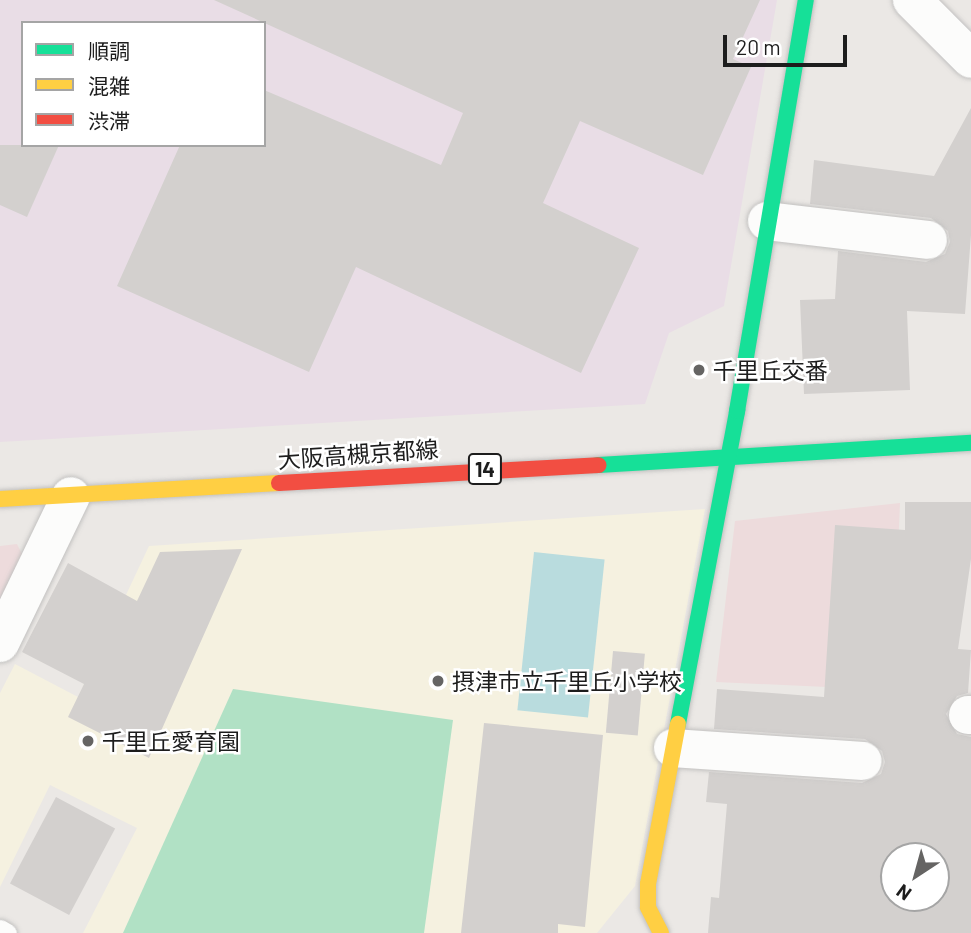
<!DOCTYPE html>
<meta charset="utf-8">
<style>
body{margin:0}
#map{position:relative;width:971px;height:933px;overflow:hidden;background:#ebe8e5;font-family:Barlow,"Noto Sans JP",sans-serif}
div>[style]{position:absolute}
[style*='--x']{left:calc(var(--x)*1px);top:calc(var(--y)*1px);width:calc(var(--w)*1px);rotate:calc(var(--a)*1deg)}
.commercial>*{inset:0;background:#eddbdc}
.industrial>*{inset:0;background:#e9dde6}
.education>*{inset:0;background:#f5f1e0}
.pitch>*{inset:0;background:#b1e1c5}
.water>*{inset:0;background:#b9dcde;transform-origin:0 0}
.building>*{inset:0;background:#d3d0ce;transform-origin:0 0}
.roads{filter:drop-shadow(0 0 2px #c2c1c0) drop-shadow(0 0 2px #c2c1c0)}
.lane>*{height:19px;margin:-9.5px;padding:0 9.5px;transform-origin:9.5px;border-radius:9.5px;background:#fcfcfb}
.street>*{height:38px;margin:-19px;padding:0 19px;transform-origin:19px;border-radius:19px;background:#fcfcfb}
.fast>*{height:16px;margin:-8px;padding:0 8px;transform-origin:8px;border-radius:8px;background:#16e098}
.slow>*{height:16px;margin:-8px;padding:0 8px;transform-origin:8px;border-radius:8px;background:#ffcf43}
.jam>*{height:16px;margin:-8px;padding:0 8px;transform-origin:8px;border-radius:8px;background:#f24e42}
.dots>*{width:19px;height:19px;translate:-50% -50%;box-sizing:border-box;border:4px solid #fff;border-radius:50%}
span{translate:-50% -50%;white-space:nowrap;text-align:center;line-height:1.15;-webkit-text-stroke:5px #fff;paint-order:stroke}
.shield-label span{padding:2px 5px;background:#fff;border:2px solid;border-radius:5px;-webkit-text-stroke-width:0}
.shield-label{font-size:21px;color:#1d1d1d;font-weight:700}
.poi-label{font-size:23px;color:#1d1d1d}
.left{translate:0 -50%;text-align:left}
.street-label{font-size:23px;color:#1d1d1d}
.legend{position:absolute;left:21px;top:21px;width:245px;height:126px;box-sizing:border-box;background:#fff;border:2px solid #a5a5a5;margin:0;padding:9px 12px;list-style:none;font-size:21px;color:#1d1d1d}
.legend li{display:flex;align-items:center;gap:14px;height:35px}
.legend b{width:35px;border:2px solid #a5a5a5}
.north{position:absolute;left:880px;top:842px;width:70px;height:70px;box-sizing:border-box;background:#fff;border:2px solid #a5a5a5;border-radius:50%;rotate:216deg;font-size:19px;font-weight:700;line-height:28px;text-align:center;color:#1d1d1d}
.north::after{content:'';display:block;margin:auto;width:24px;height:32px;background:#656463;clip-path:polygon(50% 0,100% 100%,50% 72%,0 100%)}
.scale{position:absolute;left:723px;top:35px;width:124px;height:32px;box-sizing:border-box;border:4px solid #1d1d1d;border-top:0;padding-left:9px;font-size:21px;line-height:24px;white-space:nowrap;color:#1d1d1d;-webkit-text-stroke:5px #fff;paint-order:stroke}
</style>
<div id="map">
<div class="commercial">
<i style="clip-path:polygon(900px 503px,892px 690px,716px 682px,735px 521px)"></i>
<i style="clip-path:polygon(17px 544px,23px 556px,0 603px,0 546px)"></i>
</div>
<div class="industrial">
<i style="clip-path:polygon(evenodd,0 0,777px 0,724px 306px,669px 333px,645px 404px,0 442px,0 0,23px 23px,264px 23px,264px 145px,23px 145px,23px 23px)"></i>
</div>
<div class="education">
<i style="clip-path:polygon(705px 509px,635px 886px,597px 933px,83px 933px,137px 828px,50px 785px,0 887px,0 693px,15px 664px,78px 697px,149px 546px)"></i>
</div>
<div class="pitch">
<i style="clip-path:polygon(233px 689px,453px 720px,424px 933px,123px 933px)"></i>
</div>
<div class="water">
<i style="left:534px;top:552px;width:71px;height:159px;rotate:6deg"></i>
</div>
<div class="building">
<i style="clip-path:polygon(214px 0,760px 0,733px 59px,751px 67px,703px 175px,580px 121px,543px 203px,639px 248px,581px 373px,356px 267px,309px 372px,117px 286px,180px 145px,264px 145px,264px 90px,441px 165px,463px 113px)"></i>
<i style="clip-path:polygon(971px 108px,971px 235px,965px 314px,907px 311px,910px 390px,804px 394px,800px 300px,835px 299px,838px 251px,926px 262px,945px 254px,950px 242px,948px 231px,931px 218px,810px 204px,814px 160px,934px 176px)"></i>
<i style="clip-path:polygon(0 145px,59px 145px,27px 217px,0 205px)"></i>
<i style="clip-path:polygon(evenodd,905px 502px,971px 502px,971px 559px,958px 649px,971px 650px,968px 693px,957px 696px,946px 714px,957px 734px,971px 737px,971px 933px,708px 933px,711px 897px,719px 898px,727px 804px,706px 802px,709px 772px,862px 783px,881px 774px,885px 762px,882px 751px,865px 739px,714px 729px,717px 689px,824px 697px,835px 525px,905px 530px,905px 502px,894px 856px,936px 856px,936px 898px,894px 898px,894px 856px)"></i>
<i style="clip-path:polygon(242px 549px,149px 758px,68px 717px,84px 684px,22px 652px,68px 563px,137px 601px,160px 552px)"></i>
<i style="left:613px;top:651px;width:32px;height:82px;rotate:5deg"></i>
<i style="clip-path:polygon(484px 723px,603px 735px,585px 927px,558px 924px,558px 933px,461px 933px)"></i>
<i style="left:56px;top:797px;width:67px;height:98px;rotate:28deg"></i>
</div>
<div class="roads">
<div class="lane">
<i style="--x:0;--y:929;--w:8;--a:30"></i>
</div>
<div class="street">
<i style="--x:912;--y:0;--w:83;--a:45"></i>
<i style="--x:767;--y:221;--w:162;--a:6.7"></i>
<i style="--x:0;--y:643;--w:163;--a:-64.2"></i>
<i style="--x:968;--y:715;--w:3;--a:0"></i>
<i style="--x:673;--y:748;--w:190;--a:3.9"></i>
</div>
<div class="fast">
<i style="--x:598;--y:465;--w:374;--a:-3.4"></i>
<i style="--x:678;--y:724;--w:319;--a:-79.3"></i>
<i style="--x:737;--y:411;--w:417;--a:-80.5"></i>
</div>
<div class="slow">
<i style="--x:0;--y:499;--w:279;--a:-3.3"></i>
<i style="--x:661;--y:933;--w:29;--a:-117"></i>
<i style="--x:648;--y:907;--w:23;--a:-90"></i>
<i style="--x:648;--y:884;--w:163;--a:-79.4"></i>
</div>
<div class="jam">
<i style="--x:279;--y:483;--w:320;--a:-3.2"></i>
</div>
</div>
<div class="dots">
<i style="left:699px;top:370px;background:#656463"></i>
<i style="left:438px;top:681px;background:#656463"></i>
<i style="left:88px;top:741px;background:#656463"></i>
</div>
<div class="shield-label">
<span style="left:485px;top:469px">14</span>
</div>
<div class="poi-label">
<span class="left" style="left:713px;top:370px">千里丘交番</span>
<span class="left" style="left:452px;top:681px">摂津市立千里丘小学校</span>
<span class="left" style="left:102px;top:741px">千里丘愛育園</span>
</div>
<div class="street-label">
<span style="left:358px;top:454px;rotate:-4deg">大阪高槻京都線</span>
</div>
<ul class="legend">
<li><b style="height:9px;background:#16e098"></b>順調</li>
<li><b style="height:9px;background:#ffcf43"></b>混雑</li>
<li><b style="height:9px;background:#f24e42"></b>渋滞</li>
</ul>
<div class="north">N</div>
<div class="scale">20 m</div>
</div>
